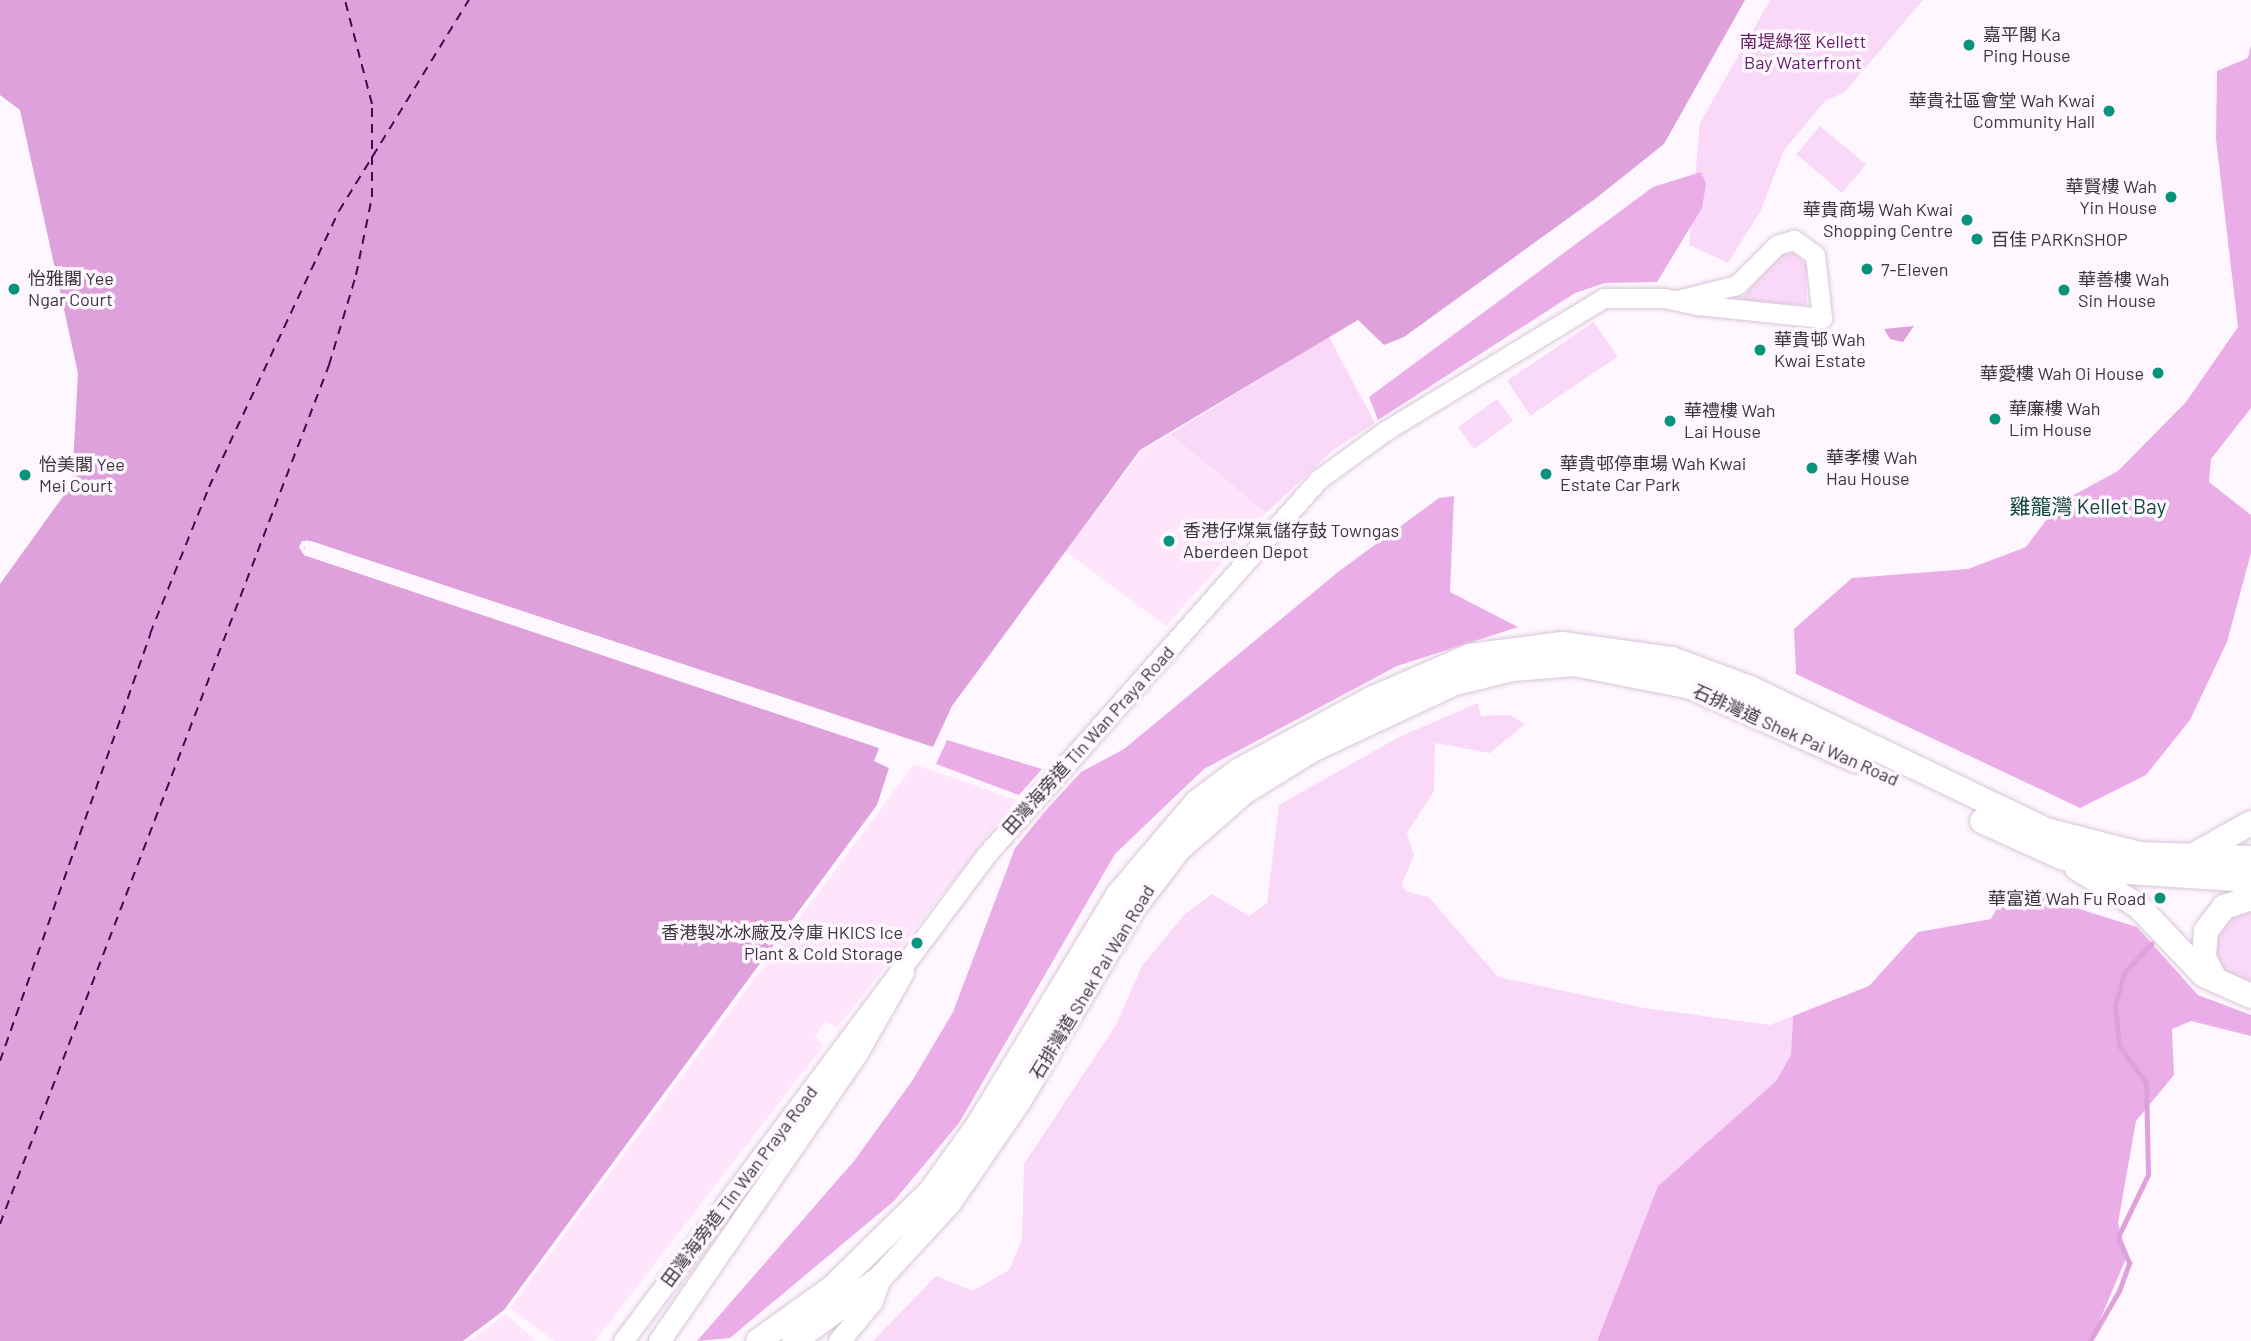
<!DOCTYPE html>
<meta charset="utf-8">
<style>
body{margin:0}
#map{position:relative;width:2251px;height:1341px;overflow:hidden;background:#fff7ff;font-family:Barlow,"Noto Sans TC",sans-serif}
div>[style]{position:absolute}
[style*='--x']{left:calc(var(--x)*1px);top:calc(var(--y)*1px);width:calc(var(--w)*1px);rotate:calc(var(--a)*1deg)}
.built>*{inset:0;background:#fee5fc}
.green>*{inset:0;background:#fad8f8;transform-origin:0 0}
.forest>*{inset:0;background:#ebade8}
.water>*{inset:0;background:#dea1dc}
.pier>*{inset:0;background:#fff7ff}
.stream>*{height:4.5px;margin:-2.25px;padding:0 2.25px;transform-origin:2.25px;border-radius:2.25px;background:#dea1dc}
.ferry>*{height:2px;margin-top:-1px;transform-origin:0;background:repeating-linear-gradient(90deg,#4d004d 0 9px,transparent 0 16px)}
.roads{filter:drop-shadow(0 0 2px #d8c6d7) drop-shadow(0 0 2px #d8c6d7)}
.tertiary>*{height:19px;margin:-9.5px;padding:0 9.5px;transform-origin:9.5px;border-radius:9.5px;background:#fff}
.secondary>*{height:21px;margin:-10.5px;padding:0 10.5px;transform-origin:10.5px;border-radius:10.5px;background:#fff}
.primary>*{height:24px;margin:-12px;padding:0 12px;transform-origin:12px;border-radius:12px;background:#fff}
.dots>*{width:19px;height:19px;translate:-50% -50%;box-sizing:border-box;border:4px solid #fff7ff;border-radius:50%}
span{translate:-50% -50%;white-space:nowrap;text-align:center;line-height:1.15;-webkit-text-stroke:7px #fff7ff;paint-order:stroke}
.poi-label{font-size:18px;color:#3d363d}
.left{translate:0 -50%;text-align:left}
.right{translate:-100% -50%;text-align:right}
.park-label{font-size:18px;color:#631c63}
.street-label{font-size:18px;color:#3d363d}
.quarter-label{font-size:21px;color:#0e483d}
</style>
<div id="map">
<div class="built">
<i style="clip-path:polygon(1170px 434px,1266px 513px,1166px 626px,1065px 551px,1141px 451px)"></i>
<i style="clip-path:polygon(914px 764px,1016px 800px,837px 1028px,826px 1021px,815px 1036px,824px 1045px,595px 1341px,554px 1341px,510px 1308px)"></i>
<i style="clip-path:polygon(506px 1314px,536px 1341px,469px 1341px)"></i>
</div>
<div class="green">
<i style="clip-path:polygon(1770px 0,1923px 0,1844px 93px,1826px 100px,1784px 150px,1761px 210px,1728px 263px,1689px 245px,1700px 123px)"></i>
<i style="left:1820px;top:126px;width:60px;height:37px;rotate:40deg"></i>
<i style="clip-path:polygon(1793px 251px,1807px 265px,1807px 305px,1739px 302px,1777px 256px)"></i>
<i style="left:1594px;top:322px;width:42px;height:105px;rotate:56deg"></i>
<i style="clip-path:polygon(1329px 337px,1375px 423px,1333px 450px,1266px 513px,1170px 434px)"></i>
<i style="left:1497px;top:399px;width:27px;height:48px;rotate:54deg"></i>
<i style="clip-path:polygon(1478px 703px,1481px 716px,1510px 715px,1525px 724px,1490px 753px,1435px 743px,1434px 791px,1407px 833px,1414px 856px,1402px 883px,1405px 891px,1429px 897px,1498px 977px,1644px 1008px,1770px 1025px,1793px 1016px,1791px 1055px,1776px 1081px,1658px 1186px,1597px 1341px,873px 1341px,936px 1276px,973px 1291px,1009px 1270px,1022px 1240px,1024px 1164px,1116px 1025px,1142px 966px,1184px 915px,1212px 894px,1249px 916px,1267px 903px,1279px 805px,1399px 737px)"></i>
<i style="clip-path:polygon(2251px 905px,2251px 986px,2228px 977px,2214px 956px,2222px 919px)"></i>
</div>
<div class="forest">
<i style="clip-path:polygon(2251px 45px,2251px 408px,2211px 459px,2209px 482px,2251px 515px,2251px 553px,2227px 642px,2190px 720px,2146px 775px,2080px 808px,1796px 674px,1794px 629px,1852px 578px,1968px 569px,2026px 547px,2059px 503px,2118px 471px,2186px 402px,2238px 327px,2216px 139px,2217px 71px,2248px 58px)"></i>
<i style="clip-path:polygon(1701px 172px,1706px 184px,1702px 208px,1657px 282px,1605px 283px,1575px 293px,1378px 420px,1369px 397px,1653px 187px)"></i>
<i style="clip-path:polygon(1454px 496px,1450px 592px,1518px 627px,1397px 666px,1204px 769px,1115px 854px,959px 1123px,894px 1201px,730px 1338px,697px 1341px,854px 1161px,912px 1081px,953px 1012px,1015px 848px,1047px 809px,1081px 772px,1124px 749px,1338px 572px,1439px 498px)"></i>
<i style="clip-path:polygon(947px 740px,1042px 769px,1019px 795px,936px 764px)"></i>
<i style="clip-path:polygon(2009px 887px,2137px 927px,2198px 995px,2251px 1015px,2251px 1036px,2191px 1021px,2172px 1029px,2174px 1075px,2136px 1121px,2118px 1223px,2127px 1256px,2091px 1341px,1597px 1341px,1658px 1186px,1776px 1081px,1791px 1055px,1793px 1016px,1869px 986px,1918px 932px,1991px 919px)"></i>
</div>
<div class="water">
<i style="clip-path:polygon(0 0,1745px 0,1664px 144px,1595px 199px,1404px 337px,1384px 345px,1358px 320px,1140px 450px,952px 706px,933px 747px,306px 540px,304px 555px,879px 748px,874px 761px,889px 768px,877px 805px,504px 1310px,463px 1341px,0 1341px,0 584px,72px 484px,78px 373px,20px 110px,0 95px)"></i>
<i style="clip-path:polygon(1914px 326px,1903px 342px,1890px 339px,1884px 329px)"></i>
</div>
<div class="pier">
<i style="clip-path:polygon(302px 541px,311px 541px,933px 747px,311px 544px,303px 548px,883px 749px,304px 555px,299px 547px)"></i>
</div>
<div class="stream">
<i style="--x:2090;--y:1341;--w:58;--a:-59.9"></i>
<i style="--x:2119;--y:1291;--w:30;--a:-70"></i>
<i style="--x:2129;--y:1263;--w:28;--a:-113"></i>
<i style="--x:2118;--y:1237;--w:69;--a:-64.2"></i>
<i style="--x:2148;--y:1175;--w:92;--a:-91.2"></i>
<i style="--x:2146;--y:1083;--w:46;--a:-126.1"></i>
<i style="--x:2119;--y:1046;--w:40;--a:-95.7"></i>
<i style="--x:2115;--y:1006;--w:34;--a:-75"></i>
<i style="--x:2124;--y:973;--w:40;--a:-47"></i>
</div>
<div class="ferry">
<i style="--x:0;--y:1061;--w:453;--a:-70.6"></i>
<i style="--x:150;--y:634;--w:158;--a:-68.1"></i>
<i style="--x:209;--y:487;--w:305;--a:-64.8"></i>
<i style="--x:339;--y:211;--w:248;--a:-58.4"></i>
<i style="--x:0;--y:1224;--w:920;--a:-69.04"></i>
<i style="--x:329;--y:365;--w:94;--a:-73.3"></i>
<i style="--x:356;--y:275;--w:80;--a:-78.4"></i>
<i style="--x:372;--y:197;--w:93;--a:-90"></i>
<i style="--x:372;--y:104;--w:107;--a:-104.6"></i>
</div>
<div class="roads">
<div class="tertiary">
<i style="--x:623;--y:1341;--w:607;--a:-53.24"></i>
<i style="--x:986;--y:855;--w:502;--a:-48.47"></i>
<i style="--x:1319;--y:479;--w:82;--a:-36"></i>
<i style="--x:1385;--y:431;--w:256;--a:-31.3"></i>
<i style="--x:1604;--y:298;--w:60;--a:0"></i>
<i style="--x:1664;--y:298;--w:35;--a:12"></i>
<i style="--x:1698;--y:305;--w:125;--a:6"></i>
<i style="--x:1822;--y:318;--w:63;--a:-96.3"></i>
<i style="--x:1815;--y:255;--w:26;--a:-144"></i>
<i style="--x:1794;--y:240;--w:18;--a:164"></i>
<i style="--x:1777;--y:245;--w:57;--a:135"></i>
<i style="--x:1737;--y:285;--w:61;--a:165.7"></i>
</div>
<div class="secondary">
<i style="--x:659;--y:1341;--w:349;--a:-55.5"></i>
<i style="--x:857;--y:1053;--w:93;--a:-60.4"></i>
<i style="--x:839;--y:1341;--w:52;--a:-50.5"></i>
<i style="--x:872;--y:1301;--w:24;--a:-71"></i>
</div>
<div class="primary">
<i style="--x:1982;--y:821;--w:87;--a:24.5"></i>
<i style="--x:2061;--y:857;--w:54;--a:15.1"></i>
<i style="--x:2113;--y:871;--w:138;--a:3.7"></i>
<i style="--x:2187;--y:859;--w:73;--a:-29.4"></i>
<i style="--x:2077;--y:868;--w:72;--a:31.9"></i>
<i style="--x:2138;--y:906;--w:95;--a:46.3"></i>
<i style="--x:2204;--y:975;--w:51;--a:24.1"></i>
<i style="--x:2215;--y:979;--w:25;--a:-117"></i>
<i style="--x:2204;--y:957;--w:26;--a:-86"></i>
<i style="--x:2206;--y:931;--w:30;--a:-53"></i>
<i style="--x:2224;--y:907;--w:28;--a:-18"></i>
<i style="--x:758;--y:1341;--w:91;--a:-35.6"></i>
<i style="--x:832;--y:1288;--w:139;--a:-44.4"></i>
<i style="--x:931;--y:1191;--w:82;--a:-54.4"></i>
<i style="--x:979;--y:1124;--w:268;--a:-58.7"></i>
<i style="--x:1118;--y:895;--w:122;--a:-49.7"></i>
<i style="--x:1197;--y:802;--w:51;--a:-37.1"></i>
<i style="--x:1238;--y:771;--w:151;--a:-28.4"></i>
<i style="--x:1371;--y:699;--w:108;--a:-23.5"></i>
<i style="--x:1470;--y:656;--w:93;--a:-7.4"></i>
<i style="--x:1562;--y:644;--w:111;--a:7.8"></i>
<i style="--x:1672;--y:659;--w:83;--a:20.4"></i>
<i style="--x:1750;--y:688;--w:331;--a:25.6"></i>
<i style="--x:2049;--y:831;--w:93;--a:14.3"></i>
<i style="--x:2139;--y:854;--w:112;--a:2"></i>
<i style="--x:794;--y:1341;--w:107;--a:-36.2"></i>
<i style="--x:880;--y:1278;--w:102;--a:-47.4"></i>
<i style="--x:949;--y:1203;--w:124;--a:-55.5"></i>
<i style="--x:1019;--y:1101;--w:223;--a:-59.3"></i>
<i style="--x:1133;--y:909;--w:76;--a:-52.5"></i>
<i style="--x:1179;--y:849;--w:86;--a:-41.2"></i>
<i style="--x:1244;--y:792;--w:80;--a:-31.7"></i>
<i style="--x:1312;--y:750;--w:158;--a:-25.1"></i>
<i style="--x:1455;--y:683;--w:60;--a:-13.6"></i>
<i style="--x:1513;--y:669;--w:62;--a:-4.6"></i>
<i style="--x:1575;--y:664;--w:118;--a:11.2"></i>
<i style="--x:1691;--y:687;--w:180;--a:24"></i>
</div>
</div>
<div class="dots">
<i style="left:1969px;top:45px;background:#08937e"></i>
<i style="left:2109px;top:111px;background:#08937e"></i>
<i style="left:2171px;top:197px;background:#08937e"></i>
<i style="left:1967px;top:220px;background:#08937e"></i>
<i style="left:1977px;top:239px;background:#08937e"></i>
<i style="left:1867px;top:269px;background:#08937e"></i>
<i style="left:14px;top:289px;background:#08937e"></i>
<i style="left:2064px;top:290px;background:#08937e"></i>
<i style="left:1760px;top:350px;background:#08937e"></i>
<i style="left:2158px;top:373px;background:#08937e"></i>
<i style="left:1995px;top:419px;background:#08937e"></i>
<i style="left:1670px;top:421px;background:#08937e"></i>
<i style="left:1812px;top:468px;background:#08937e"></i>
<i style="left:1546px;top:474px;background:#08937e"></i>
<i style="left:25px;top:475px;background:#08937e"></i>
<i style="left:1169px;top:541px;background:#08937e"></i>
<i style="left:2160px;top:898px;background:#08937e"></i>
<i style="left:917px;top:943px;background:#08937e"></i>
</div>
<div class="poi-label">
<span class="left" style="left:1983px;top:45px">嘉平閣 Ka<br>Ping House</span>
<span class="right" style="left:2095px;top:111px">華貴社區會堂 Wah Kwai<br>Community Hall</span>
<span class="right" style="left:2157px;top:197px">華賢樓 Wah<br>Yin House</span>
<span class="right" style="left:1953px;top:220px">華貴商場 Wah Kwai<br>Shopping Centre</span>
<span class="left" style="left:1991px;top:239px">百佳 PARKnSHOP</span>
<span class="left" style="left:1881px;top:269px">7-Eleven</span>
<span class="left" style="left:28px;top:289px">怡雅閣 Yee<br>Ngar Court</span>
<span class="left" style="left:2078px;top:290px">華善樓 Wah<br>Sin House</span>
<span class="left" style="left:1774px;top:350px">華貴邨 Wah<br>Kwai Estate</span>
<span class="right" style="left:2144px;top:373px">華愛樓 Wah Oi House</span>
<span class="left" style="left:2009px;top:419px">華廉樓 Wah<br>Lim House</span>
<span class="left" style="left:1684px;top:421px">華禮樓 Wah<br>Lai House</span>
<span class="left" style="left:1826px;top:468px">華孝樓 Wah<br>Hau House</span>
<span class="left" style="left:1560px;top:474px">華貴邨停車場 Wah Kwai<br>Estate Car Park</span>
<span class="left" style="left:39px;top:475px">怡美閣 Yee<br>Mei Court</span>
<span class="left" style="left:1183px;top:541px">香港仔煤氣儲存鼓 Towngas<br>Aberdeen Depot</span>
<span class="right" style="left:2146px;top:898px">華富道 Wah Fu Road</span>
<span class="right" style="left:903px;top:943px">香港製冰冰廠及冷庫 HKICS Ice<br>Plant &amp; Cold Storage</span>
</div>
<div class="park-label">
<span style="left:1803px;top:52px">南堤綠徑 Kellett<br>Bay Waterfront</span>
</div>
<div class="street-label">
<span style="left:1796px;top:735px;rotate:24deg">石排灣道 Shek Pai Wan Road</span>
<span style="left:1088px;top:740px;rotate:-48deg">田灣海旁道 Tin Wan Praya Road</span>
<span style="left:1092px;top:982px;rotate:-59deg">石排灣道 Shek Pai Wan Road</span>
<span style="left:739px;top:1186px;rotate:-53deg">田灣海旁道 Tin Wan Praya Road</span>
</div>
<div class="quarter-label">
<span style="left:2088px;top:506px">雞籠灣 Kellet Bay</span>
</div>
</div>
